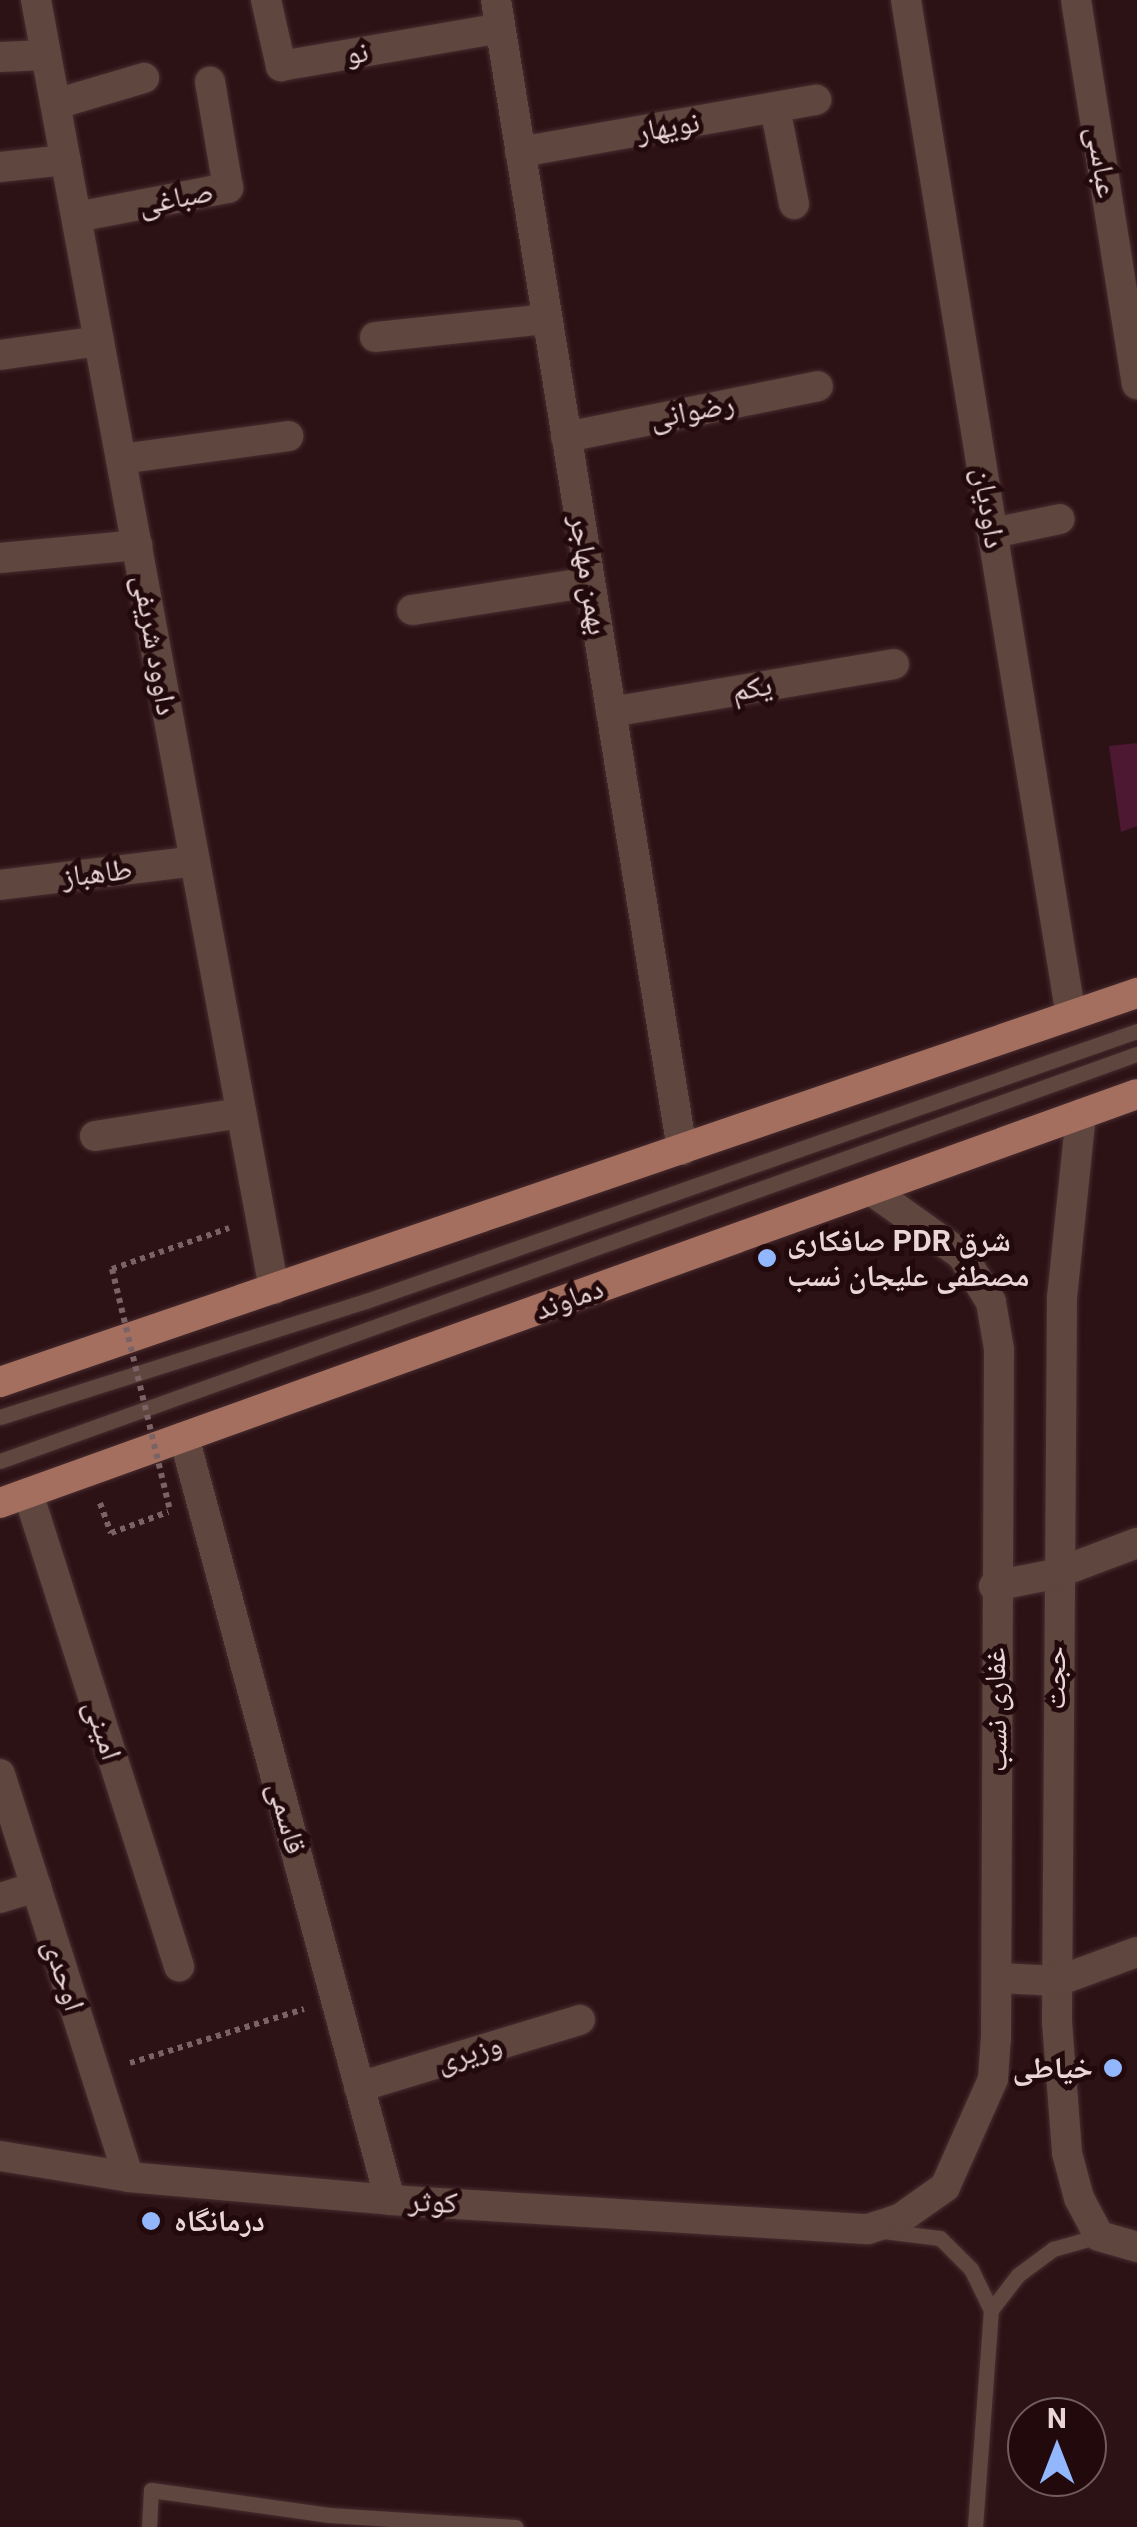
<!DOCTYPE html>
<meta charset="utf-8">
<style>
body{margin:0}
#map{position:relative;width:1137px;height:2527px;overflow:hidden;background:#2d1215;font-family:Roboto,"Noto Naskh Arabic",sans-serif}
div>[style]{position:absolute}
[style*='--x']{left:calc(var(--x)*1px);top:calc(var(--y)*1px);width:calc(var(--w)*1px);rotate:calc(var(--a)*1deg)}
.building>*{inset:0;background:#4c1832}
.path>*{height:6px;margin-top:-3px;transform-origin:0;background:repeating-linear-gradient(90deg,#7b6365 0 5px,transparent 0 10px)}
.roads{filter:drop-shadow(0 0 2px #472d30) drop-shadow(0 0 2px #472d30)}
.service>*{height:15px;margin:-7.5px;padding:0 7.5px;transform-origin:7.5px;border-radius:7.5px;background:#5f463e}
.minor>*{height:30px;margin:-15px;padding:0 15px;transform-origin:15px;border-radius:15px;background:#5f463e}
.primary>*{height:30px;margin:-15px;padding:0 15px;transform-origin:15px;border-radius:15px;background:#a46f5f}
.path-bridge>*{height:6px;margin-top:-3px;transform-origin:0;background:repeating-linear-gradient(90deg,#7b6365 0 5px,transparent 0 10px)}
.dots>*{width:28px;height:28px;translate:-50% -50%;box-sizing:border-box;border:5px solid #22090c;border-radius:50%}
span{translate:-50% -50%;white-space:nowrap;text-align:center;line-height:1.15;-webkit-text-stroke:10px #22090c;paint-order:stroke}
.street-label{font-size:30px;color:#ead6d7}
.poi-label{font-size:30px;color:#ead6d7;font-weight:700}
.left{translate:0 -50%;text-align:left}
.right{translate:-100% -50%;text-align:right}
.north{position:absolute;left:1007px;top:2397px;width:100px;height:100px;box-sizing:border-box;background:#22090c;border:2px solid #725b5d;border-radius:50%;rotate:0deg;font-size:28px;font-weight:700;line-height:40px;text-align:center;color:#ead6d7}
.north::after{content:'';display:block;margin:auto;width:35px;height:45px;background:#92b7fd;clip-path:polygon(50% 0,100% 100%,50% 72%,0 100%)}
</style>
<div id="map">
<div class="building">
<i style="clip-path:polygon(1137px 743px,1137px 826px,1121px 832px,1109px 746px)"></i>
</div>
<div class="path">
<i style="--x:112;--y:1269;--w:124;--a:-19.3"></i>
<i style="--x:100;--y:1503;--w:32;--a:70"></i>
<i style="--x:111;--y:1533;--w:61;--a:-20.2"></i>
<i style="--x:130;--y:2063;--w:182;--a:-17.2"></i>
</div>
<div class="roads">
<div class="service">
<i style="--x:0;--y:1417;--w:384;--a:-17.6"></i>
<i style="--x:366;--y:1301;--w:817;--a:-19.3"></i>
<i style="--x:0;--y:1461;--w:1208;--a:-19.7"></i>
<i style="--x:883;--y:2231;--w:57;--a:7"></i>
<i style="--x:940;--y:2238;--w:44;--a:45"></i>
<i style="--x:971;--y:2269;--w:46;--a:64"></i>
<i style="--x:991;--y:2310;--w:44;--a:-52.4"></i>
<i style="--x:1018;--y:2275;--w:44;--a:-36.6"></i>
<i style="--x:1053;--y:2249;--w:48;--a:-15.8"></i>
<i style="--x:149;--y:2527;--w:37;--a:-87"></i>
<i style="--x:151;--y:2490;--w:180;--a:8"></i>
<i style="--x:329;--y:2515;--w:187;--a:3.7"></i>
<i style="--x:975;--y:2527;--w:218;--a:-85.8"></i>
</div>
<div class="minor">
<i style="--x:36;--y:0;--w:1311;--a:79.54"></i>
<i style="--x:266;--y:0;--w:68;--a:77.2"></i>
<i style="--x:281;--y:66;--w:222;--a:-9.8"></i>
<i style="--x:496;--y:0;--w:1165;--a:80.81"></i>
<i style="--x:906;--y:0;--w:1029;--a:80.78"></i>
<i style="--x:1076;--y:0;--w:389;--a:81"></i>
<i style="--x:0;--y:57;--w:46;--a:-2.5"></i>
<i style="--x:56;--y:104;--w:92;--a:-16.5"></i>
<i style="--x:775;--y:108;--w:98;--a:78.8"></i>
<i style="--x:520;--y:152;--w:301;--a:-10"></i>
<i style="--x:0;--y:167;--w:66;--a:-6.1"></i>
<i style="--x:77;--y:217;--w:154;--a:-10.9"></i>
<i style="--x:228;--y:188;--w:108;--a:-99.6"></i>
<i style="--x:375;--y:337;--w:173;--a:-6"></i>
<i style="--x:0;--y:355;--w:100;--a:-8"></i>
<i style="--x:566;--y:437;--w:257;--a:-11.4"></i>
<i style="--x:121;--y:459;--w:169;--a:-7.8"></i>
<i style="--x:993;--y:533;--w:68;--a:-11.8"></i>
<i style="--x:0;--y:558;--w:138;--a:-5.4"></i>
<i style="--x:412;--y:610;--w:180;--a:-8.9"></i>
<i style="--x:611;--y:712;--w:287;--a:-9.6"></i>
<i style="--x:0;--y:885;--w:196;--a:-7"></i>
<i style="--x:1081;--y:1114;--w:185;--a:95.9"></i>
<i style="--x:1062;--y:1298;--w:724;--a:90.4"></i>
<i style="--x:1057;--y:2022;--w:131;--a:85.6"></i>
<i style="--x:1067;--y:2153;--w:47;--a:75.1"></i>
<i style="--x:1079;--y:2198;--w:43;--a:62.2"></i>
<i style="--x:1099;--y:2236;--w:40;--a:16"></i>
<i style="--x:95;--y:1136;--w:148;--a:-9"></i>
<i style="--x:184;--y:1437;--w:790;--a:74.89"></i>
<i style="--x:28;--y:1493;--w:497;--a:72.3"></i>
<i style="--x:994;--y:1586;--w:62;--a:-11.1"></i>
<i style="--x:1055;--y:1574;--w:88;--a:-20.7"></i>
<i style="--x:0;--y:1774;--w:423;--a:72.3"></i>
<i style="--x:0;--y:1898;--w:38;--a:-17"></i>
<i style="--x:999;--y:1978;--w:59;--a:2.9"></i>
<i style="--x:1058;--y:1981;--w:84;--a:-20.2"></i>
<i style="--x:359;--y:2087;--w:231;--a:-16.9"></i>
<i style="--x:0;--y:2156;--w:131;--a:9.2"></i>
<i style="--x:129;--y:2177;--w:262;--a:5"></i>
<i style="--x:390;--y:2200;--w:479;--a:3.5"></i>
<i style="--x:868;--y:2229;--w:35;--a:-18"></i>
<i style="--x:901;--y:2218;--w:54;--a:-35.2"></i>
<i style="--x:945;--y:2187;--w:118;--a:-66"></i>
<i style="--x:993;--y:2079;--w:39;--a:-86"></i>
<i style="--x:996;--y:2040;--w:691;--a:-89.75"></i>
<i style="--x:999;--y:1349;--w:48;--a:-99.7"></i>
<i style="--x:991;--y:1302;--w:55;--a:-121.7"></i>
<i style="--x:962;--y:1255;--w:112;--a:-144.5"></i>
</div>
<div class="primary">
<i style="--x:0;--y:1382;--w:1202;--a:-18.89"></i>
<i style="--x:0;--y:1503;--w:1208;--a:-19.78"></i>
</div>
</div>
<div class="path-bridge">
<i style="--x:112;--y:1269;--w:249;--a:76.5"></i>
</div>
<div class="dots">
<i style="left:767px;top:1258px;background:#92b7fd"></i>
<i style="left:1113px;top:2068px;background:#92b7fd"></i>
<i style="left:151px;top:2221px;background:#92b7fd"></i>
</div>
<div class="street-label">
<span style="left:357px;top:53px;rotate:-10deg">نو</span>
<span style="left:668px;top:127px;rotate:-10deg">نویهار</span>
<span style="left:1102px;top:162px;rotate:81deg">عباسی</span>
<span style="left:176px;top:198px;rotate:-11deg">صباغی</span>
<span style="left:692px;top:411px;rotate:-11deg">رضوانی</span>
<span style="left:989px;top:508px;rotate:81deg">داودیان</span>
<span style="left:589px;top:575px;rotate:81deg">بهمن مهاجر</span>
<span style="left:155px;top:645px;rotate:80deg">داوود شریفی</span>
<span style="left:752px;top:688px;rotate:-10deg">یکم</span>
<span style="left:97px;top:873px;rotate:-7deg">طاهباز</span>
<span style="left:569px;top:1299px;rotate:-20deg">دماوند</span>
<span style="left:1055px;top:1678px;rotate:-90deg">حجت</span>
<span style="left:996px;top:1710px;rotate:-91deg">غفاری نسب</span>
<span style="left:103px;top:1730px;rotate:72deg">امینی</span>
<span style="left:287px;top:1818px;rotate:75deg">قاسمی</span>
<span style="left:64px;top:1975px;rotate:72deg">اوحدی</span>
<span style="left:469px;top:2053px;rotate:-17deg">وزیری</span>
<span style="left:433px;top:2202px;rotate:3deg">کوثر</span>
</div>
<div class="poi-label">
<span class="left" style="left:787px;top:1258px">صافکاری PDR شرق<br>مصطفی علیجان نسب</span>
<span class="right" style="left:1093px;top:2068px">خیاطی</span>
<span class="left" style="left:174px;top:2221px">درمانگاه</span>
</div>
<div class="north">N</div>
</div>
